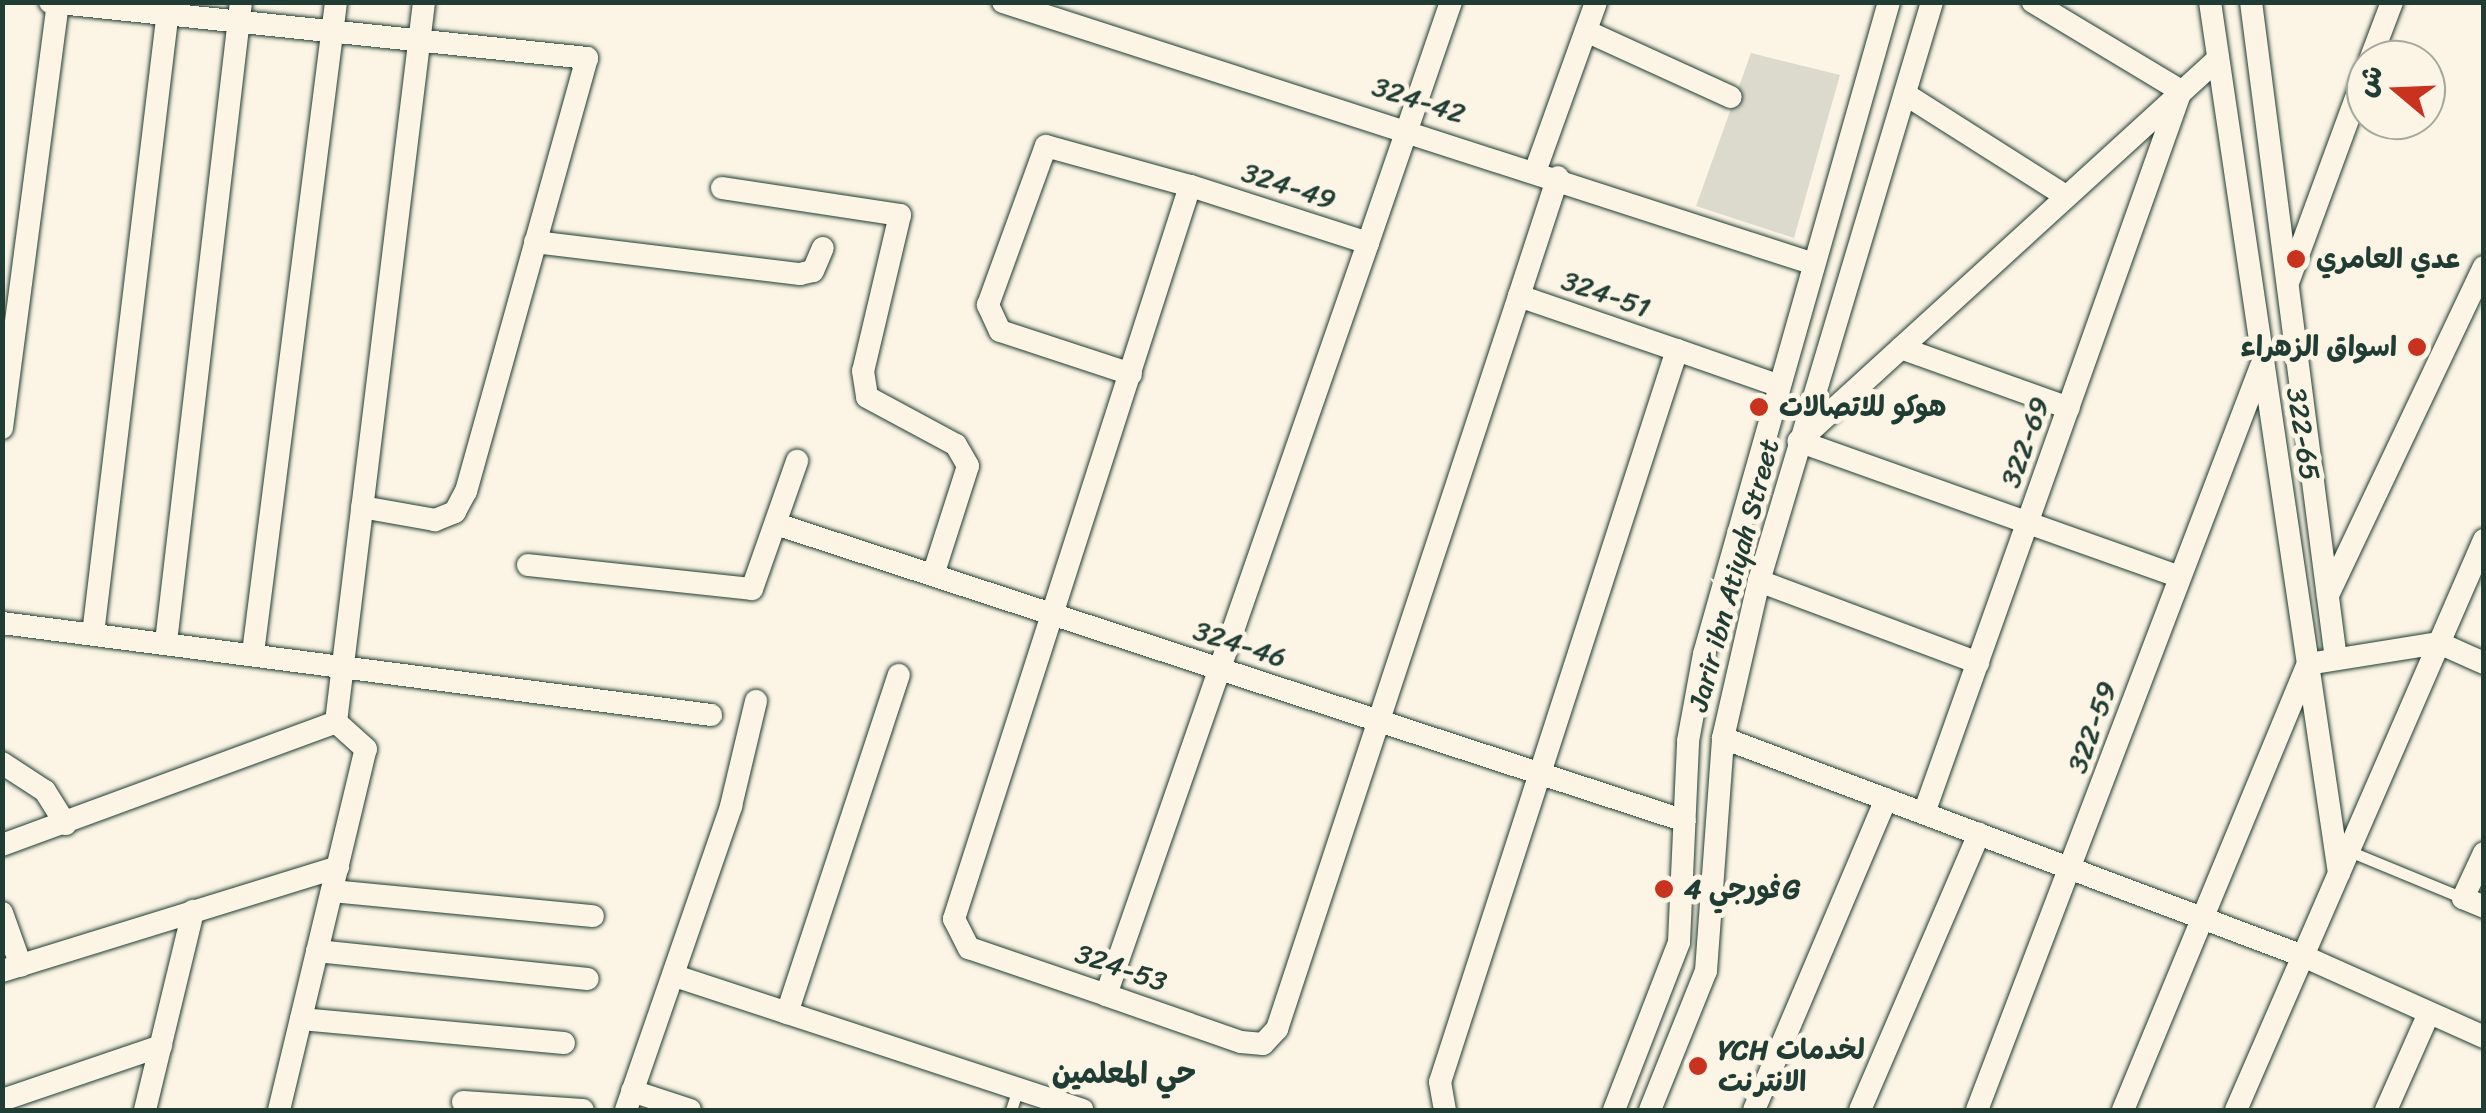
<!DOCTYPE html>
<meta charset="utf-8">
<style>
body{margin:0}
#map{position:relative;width:2486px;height:1113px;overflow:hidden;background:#fcf5e5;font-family:Sriracha,"Playpen Sans Arabic",sans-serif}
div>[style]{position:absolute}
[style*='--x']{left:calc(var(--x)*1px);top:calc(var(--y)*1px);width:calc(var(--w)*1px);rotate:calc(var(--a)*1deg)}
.green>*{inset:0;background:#dcdacc}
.roads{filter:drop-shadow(0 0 2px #1f3d34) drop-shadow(0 0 2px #1f3d34)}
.service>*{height:11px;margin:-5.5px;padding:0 5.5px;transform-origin:5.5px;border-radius:5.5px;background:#fcf5e5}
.minor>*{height:22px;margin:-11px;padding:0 11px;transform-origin:11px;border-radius:11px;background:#fcf5e5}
.dots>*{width:28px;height:28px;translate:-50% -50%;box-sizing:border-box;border:5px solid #fcf5e5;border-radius:50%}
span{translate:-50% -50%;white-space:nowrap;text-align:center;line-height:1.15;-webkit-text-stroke:10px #fcf5e5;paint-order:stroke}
.street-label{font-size:28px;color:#1f3d34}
.poi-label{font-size:28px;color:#1f3d34;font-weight:700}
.left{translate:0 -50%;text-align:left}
.right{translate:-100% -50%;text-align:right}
.neighbourhood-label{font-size:30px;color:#1f3d34;font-weight:700}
.frame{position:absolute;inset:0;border:5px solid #1f3d34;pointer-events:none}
.north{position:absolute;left:2346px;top:40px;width:100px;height:100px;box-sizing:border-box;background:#fcf5e5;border:2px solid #a4ab9e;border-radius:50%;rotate:289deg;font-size:28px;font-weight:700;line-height:40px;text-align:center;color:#1f3d34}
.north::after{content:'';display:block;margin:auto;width:35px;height:45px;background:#c8321e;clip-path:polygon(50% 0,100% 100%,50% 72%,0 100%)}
</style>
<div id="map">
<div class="green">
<i style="clip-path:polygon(1751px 53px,1840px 75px,1794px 238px,1696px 206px)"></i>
</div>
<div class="roads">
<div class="service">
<i style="--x:2349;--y:851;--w:123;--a:22.4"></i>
<i style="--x:1011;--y:1110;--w:22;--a:-72"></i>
</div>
<div class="minor">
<i style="--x:50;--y:2;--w:540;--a:5.95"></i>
<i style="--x:587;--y:58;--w:450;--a:105.6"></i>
<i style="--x:466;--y:491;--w:24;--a:118"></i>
<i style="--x:455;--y:512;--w:22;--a:158"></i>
<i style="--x:435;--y:520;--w:74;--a:-169.9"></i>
<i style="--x:1003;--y:2;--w:852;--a:17.9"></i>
<i style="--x:2210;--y:2;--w:881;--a:81.58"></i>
<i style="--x:2251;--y:2;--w:662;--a:82.63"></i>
<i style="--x:1586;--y:31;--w:159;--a:24.5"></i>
<i style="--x:2370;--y:60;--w:62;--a:-69.2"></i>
<i style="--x:1905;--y:94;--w:191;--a:32.4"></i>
<i style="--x:1536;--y:169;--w:177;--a:-70.2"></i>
<i style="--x:722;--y:188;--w:180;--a:8.6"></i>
<i style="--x:900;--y:215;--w:160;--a:103.3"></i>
<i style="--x:863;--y:371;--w:26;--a:81"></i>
<i style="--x:867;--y:397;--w:101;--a:28.3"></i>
<i style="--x:956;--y:445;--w:24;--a:60"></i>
<i style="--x:968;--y:466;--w:114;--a:107.8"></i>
<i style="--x:535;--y:242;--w:267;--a:6.9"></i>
<i style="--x:800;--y:274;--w:13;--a:-13"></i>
<i style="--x:813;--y:271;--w:25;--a:-67"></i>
<i style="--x:1368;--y:243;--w:255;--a:-71"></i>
<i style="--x:2289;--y:280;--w:223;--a:-69.8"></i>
<i style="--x:1519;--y:296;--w:125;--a:-71.9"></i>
<i style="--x:1901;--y:348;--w:178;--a:19.7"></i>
<i style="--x:1677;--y:350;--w:106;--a:19.3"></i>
<i style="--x:1131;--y:374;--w:138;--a:-161.8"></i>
<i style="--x:1000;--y:331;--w:29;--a:-115"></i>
<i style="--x:988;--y:305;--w:169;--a:-70"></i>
<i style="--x:1046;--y:146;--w:149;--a:15.5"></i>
<i style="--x:2;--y:428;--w:430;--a:-82.5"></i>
<i style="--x:776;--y:524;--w:956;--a:18.09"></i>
<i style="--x:528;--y:565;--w:225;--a:6.1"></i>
<i style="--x:752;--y:589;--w:136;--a:-70.6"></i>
<i style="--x:2180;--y:577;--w:405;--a:-160.4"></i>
<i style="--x:1799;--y:441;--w:567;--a:-42.36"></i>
<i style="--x:1759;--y:581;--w:234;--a:20.5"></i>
<i style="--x:2328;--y:595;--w:363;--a:-64.6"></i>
<i style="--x:2;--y:623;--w:715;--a:7.39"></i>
<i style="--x:93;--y:634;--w:637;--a:-83.14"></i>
<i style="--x:166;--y:642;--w:644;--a:-83.32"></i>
<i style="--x:253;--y:653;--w:656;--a:-82.73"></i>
<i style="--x:336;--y:722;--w:725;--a:-83.03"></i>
<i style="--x:1723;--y:738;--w:620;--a:20.6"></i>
<i style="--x:2303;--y:956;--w:198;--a:24.1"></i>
<i style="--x:2;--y:763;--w:51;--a:33.1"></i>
<i style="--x:45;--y:791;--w:39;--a:58"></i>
<i style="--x:1924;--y:813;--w:766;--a:-70.41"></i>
<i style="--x:2181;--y:91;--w:173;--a:-149"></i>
<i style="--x:2;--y:845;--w:356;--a:-20.2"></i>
<i style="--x:2484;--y:853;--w:50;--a:115"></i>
<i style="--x:2463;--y:898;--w:23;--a:23"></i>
<i style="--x:332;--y:891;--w:262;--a:5.5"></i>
<i style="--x:2;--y:913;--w:56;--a:70.3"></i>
<i style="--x:317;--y:951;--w:272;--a:5.9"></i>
<i style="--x:2;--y:971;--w:352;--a:-17.2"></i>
<i style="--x:675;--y:976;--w:429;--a:18.2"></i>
<i style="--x:1106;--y:995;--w:796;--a:-70.79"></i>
<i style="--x:1368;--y:243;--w:187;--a:-162.2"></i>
<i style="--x:1190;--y:186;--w:770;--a:107.85"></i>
<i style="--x:954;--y:919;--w:33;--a:63"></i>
<i style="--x:969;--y:948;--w:145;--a:18.9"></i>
<i style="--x:1106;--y:995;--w:143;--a:19.2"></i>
<i style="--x:1241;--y:1042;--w:22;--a:5"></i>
<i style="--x:1263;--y:1044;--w:21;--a:-47"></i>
<i style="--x:1277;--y:1029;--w:772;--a:-71.73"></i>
<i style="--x:1519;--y:296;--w:167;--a:18.9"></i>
<i style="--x:1677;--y:350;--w:769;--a:107.94"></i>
<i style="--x:1440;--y:1082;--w:28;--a:80"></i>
<i style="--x:787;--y:1013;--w:356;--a:-71.7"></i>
<i style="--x:301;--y:1019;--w:264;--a:5.2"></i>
<i style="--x:632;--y:1091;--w:61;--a:18.1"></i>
<i style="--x:2;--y:1100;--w:168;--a:-18.8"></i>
<i style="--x:463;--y:1102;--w:120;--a:3.8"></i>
<i style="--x:145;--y:1110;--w:205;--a:-76.4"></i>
<i style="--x:279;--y:1110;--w:371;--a:-76.5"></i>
<i style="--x:366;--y:749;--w:40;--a:-138"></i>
<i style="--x:626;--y:1110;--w:322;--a:-70.9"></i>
<i style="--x:731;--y:806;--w:108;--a:-76.6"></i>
<i style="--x:1614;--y:1110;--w:180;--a:-68.8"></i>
<i style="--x:1679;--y:942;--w:201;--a:-87.4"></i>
<i style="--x:1688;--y:741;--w:88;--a:-79.6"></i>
<i style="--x:1704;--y:654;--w:678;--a:-74.16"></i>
<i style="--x:1650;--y:1110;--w:150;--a:-68.1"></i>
<i style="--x:1706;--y:971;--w:234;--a:-85.8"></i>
<i style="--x:1723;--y:738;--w:161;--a:-77.1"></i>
<i style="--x:1759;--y:581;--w:604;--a:-73.36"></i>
<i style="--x:1754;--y:1110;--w:338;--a:-67"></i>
<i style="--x:1860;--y:1110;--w:301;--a:-66.7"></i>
<i style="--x:1977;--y:1110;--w:796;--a:-69.11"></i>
<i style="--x:2123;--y:1110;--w:483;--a:-67.5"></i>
<i style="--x:2308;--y:664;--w:133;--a:-9.1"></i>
<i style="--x:2439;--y:643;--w:49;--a:24"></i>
<i style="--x:2236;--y:1110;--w:622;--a:-66.49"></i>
<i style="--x:2386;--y:1110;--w:106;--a:-66.1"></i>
</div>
</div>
<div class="dots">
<i style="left:2296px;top:259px;background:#c8321e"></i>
<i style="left:2417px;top:347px;background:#c8321e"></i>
<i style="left:1759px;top:407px;background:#c8321e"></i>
<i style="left:1664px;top:889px;background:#c8321e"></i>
<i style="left:1698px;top:1066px;background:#c8321e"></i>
</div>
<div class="street-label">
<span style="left:1419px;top:100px;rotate:18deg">324-42</span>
<span style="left:1289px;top:186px;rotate:18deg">324-49</span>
<span style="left:1606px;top:294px;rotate:19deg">324-51</span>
<span style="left:2303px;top:434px;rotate:81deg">322-65</span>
<span style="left:2025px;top:442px;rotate:-70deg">322-69</span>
<span style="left:1734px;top:575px;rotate:-75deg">Jarir ibn Atiyah Street</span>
<span style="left:1240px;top:644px;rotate:18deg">324-46</span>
<span style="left:2092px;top:727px;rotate:-70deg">322-59</span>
<span style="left:1121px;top:968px;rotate:19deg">324-53</span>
</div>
<div class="poi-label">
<span class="left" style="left:2316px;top:259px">عدي العامري</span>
<span class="right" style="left:2397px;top:347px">اسواق الزهراء</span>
<span class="left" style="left:1779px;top:407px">هوكو للاتصالات</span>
<span class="left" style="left:1684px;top:889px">فورجي 4G</span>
<span class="left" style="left:1718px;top:1066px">YCH لخدمات<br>الانترنت</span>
</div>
<div class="neighbourhood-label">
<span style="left:1124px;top:1073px">حي المعلمين</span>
</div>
<div class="frame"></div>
<div class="north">ش</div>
</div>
